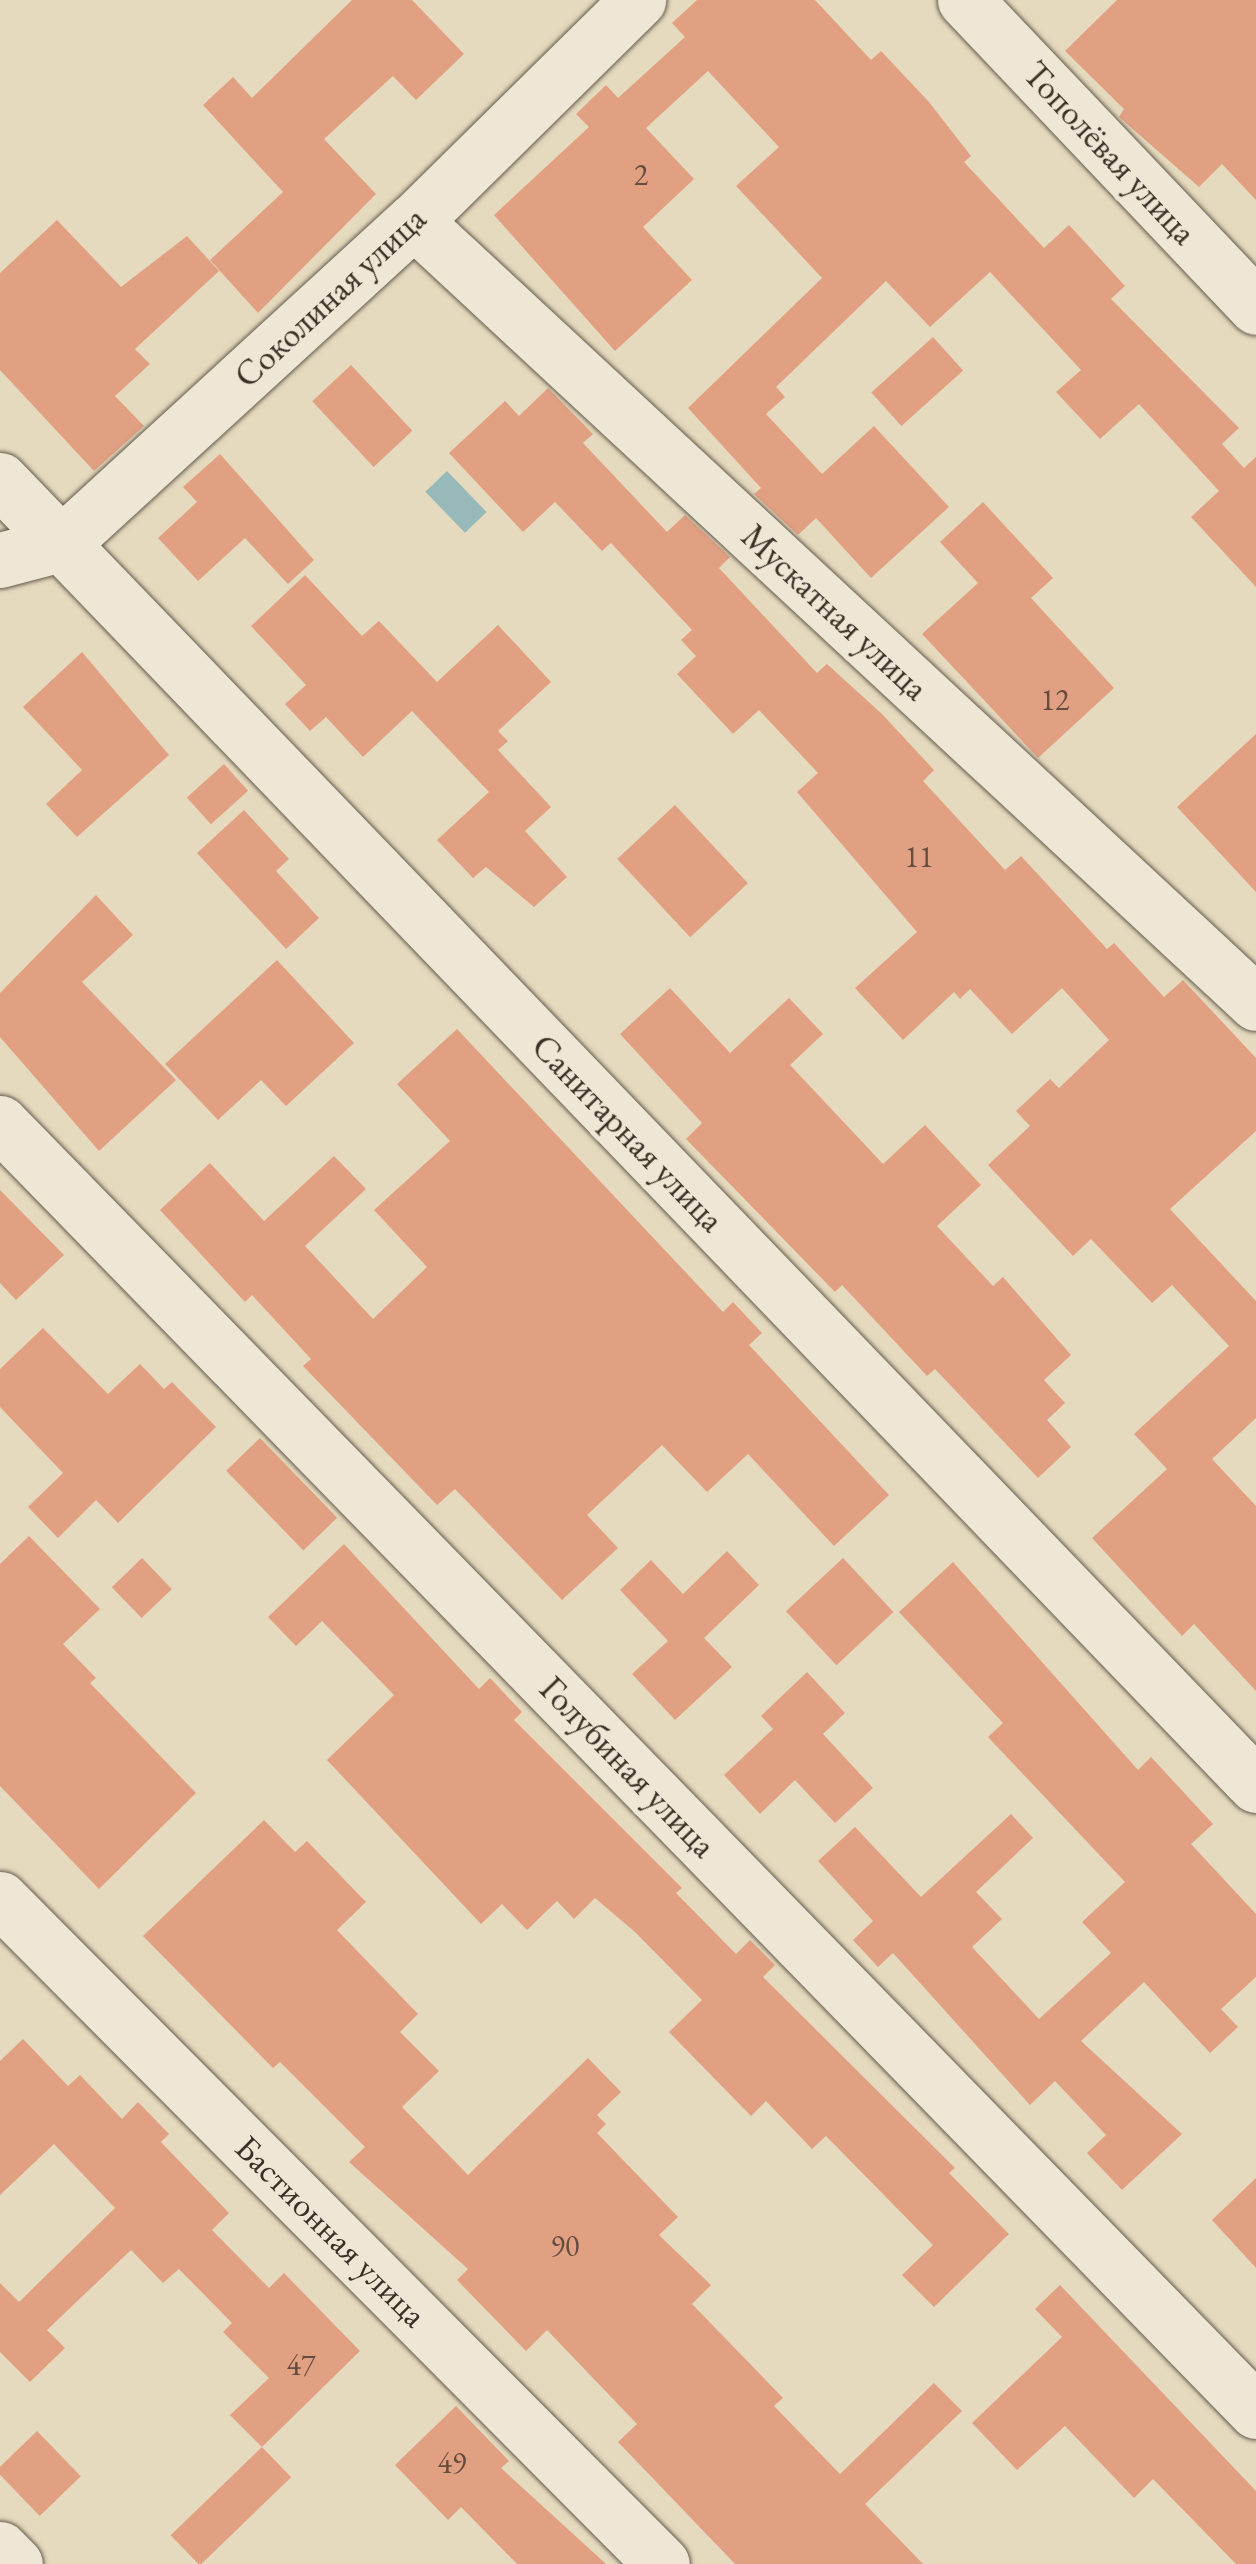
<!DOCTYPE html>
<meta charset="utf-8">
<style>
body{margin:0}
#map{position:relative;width:1256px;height:2564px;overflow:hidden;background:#e5dabe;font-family:"EB Garamond",serif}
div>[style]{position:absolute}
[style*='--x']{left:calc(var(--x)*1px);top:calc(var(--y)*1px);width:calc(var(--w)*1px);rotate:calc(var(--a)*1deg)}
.water>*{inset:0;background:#98b9ba;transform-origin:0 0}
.building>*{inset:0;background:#e2a083;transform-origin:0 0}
.roads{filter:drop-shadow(0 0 2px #665a4d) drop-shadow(0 0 2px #665a4d)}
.minor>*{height:55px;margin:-27.5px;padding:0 27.5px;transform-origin:27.5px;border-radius:27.5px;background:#eee7d5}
span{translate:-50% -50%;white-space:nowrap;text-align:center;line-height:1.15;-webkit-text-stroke:10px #eee7d5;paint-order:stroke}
.number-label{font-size:30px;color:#654c3e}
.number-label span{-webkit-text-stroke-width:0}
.street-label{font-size:35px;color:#3b3027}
</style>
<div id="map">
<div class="water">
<i style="left:447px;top:471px;width:57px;height:30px;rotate:46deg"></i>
</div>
<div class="building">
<i style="clip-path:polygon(352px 0,412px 0,464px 54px,416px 100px,393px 76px,324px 139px,376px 194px,258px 313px,210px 260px,283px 192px,203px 105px,233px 77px,252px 98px)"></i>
<i style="clip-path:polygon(697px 0,815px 0,871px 60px,881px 51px,929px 102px,971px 156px,964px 162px,1044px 248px,1069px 225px,1125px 286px,1111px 299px,1239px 428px,1222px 444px,1244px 468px,1256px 457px,1256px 587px,1191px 517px,1219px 491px,1139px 404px,1100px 439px,1056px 392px,1081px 370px,990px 272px,930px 327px,886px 281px,776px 387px,785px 397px,766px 414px,822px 474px,874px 426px,949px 507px,871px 578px,816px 518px,798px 535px,754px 494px,761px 488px,688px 408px,822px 278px,736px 186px,779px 147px,708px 71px,646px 128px,694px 179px,643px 227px,692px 280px,615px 351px,494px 215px,589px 127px,576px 114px,606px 85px,618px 98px,685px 37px,672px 23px)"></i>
<i style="clip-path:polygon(1117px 0,1256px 0,1256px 200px,1222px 164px,1199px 187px,1119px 117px,1124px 109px,1065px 51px)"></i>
<i style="clip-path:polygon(57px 220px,121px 287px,187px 236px,219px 271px,135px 349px,150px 364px,115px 396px,144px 426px,94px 471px,0 370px,0 273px)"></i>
<i style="left:933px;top:337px;width:45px;height:83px;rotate:48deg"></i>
<i style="left:351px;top:365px;width:90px;height:53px;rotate:47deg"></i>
<i style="clip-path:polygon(548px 388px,593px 434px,583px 443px,667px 532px,685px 515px,730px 557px,719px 568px,817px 673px,827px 664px,882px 714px,934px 770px,923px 781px,1005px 870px,1021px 856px,1107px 949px,1114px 943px,1164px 997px,1183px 980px,1256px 1058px,1256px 1131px,1170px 1209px,1256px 1301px,1256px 1418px,1212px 1459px,1256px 1506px,1256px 1691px,1194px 1624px,1182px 1636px,1092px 1538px,1167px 1469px,1134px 1434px,1229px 1346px,1172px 1285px,1152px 1303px,1091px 1239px,1073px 1256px,988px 1165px,1030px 1126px,1016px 1111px,1050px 1079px,1059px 1088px,1109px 1040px,1062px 988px,1012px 1034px,970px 989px,960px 999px,954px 992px,903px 1040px,855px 988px,917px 932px,797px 792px,818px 773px,759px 710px,733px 734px,677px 674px,696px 656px,681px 640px,692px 630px,611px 543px,602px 551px,555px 502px,523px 532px,449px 453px,505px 401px,519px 416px)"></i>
<i style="clip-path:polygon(220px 454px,314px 560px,288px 584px,245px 538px,198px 581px,158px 538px,197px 502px,183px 487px)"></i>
<i style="clip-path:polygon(983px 502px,1053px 578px,1031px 598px,1114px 688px,1038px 758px,922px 634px,978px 583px,940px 542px)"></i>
<i style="clip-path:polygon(305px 575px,362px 636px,379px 621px,437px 682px,498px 625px,551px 682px,498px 731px,508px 741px,498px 750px,551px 807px,525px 831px,567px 877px,534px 907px,486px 867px,473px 878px,437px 840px,489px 792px,412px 711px,363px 757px,326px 717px,310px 731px,285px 704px,306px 685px,251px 626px)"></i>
<i style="clip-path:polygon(82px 652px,169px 755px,77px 837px,46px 804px,82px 770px,23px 707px)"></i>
<i style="clip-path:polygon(1256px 734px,1256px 892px,1177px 807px)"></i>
<i style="left:224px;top:764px;width:36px;height:50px;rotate:48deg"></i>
<i style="left:675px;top:805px;width:107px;height:79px;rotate:47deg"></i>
<i style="clip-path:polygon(244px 810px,289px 859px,276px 871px,319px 918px,286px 949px,197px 853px)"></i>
<i style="clip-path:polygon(96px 895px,133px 935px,82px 982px,176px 1080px,99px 1151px,0 1037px,0 993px)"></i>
<i style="clip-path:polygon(277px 960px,354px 1043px,286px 1106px,261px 1080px,218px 1120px,165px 1064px)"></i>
<i style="clip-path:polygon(670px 988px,730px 1053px,789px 998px,823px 1034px,790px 1065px,883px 1164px,925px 1125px,981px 1185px,937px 1226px,993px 1286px,1003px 1277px,1071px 1355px,1044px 1380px,1065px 1403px,1047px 1420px,1071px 1447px,1038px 1478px,935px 1369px,927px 1376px,842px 1285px,835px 1292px,686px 1139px,702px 1123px,620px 1034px)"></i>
<i style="clip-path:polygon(457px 1029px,723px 1312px,733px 1302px,762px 1333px,749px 1345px,889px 1495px,834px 1546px,748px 1454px,707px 1492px,662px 1445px,587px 1515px,618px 1548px,562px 1600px,455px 1489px,437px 1505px,303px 1366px,311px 1359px,252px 1295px,245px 1302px,160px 1210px,210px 1163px,264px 1221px,334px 1156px,366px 1189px,305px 1246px,373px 1319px,427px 1267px,374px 1210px,450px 1141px,397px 1084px)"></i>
<i style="clip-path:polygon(0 1190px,64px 1255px,16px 1300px,0 1283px)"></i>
<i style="clip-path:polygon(43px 1328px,108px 1394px,140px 1364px,164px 1389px,172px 1382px,216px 1427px,118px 1523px,96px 1500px,58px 1538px,28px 1507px,63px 1473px,0 1407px,0 1369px)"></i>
<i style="left:260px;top:1438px;width:111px;height:47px;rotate:46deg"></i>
<i style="clip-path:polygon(29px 1536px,100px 1609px,63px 1644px,96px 1678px,90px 1683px,196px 1793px,99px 1889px,0 1786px,0 1564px)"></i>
<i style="clip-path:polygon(344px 1544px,479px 1689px,490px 1678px,522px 1712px,514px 1720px,682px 1888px,676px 1893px,736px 1954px,750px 1940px,775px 1965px,763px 1977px,955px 2168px,949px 2173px,1009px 2234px,934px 2307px,902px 2275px,933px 2245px,826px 2136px,812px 2149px,766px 2101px,751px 2116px,669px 2032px,702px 2000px,635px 1932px,595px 1898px,574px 1919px,557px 1901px,527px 1930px,502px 1904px,481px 1924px,327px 1760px,394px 1695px,322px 1621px,296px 1646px,268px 1617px)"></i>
<i style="clip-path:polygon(727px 1551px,759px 1585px,704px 1638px,732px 1667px,675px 1720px,632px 1674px,668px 1641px,620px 1590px,651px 1560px,683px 1594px)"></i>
<i style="left:142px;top:1558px;width:43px;height:42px;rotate:46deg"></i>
<i style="left:843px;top:1558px;width:74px;height:78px;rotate:47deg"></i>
<i style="clip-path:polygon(953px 1562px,1138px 1770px,1151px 1757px,1213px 1824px,1191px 1844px,1256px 1914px,1256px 1977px,1221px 2009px,1238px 2027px,1210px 2053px,1144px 1982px,1081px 2041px,1182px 2134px,1122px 2190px,1087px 2153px,1106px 2135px,1055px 2081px,1030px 2105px,893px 1953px,878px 1967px,853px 1940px,873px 1921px,818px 1861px,855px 1827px,921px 1897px,1011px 1814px,1033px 1838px,976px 1892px,1002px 1919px,972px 1947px,1039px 2019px,1111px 1953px,1082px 1922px,1125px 1882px,988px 1737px,1003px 1723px,899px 1612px)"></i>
<i style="clip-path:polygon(807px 1672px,845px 1713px,823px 1734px,873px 1788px,835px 1823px,795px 1780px,760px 1814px,724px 1775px,773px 1729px,761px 1716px)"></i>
<i style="clip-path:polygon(264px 1820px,295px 1852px,307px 1841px,366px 1902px,337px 1930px,418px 2014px,400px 2032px,439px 2071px,402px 2107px,468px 2175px,588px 2058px,621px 2092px,597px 2115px,606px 2124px,597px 2133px,678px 2217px,659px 2235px,711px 2285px,692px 2304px,783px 2398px,774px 2406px,840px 2474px,934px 2383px,962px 2411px,865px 2504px,923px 2564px,735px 2564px,618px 2442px,637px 2424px,547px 2330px,526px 2351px,457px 2280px,468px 2269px,349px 2162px,365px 2147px,280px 2062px,273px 2068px,143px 1936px)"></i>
<i style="clip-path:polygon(23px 2039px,68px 2086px,80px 2075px,122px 2119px,138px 2102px,169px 2134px,161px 2142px,229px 2213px,212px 2230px,269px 2288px,284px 2273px,360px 2351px,262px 2447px,230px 2415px,269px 2378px,223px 2332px,232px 2323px,179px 2269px,163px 2283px,131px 2250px,47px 2330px,65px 2348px,30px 2382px,0 2352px,0 2283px,19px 2302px,115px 2208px,54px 2144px,0 2195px,0 2061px)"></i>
<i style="clip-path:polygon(1256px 2178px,1256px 2268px,1212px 2220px)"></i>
<i style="clip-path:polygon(1060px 2285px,1256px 2491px,1256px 2564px,1236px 2564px,1153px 2479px,1134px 2498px,1065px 2426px,1017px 2470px,972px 2423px,1062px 2337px,1035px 2309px)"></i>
<i style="clip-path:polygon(456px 2406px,509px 2461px,501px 2468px,606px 2564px,517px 2564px,461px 2507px,448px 2520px,395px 2465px)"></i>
<i style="left:37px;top:2431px;width:63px;height:57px;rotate:46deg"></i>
<i style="left:262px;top:2447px;width:42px;height:127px;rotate:46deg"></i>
</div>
<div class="roads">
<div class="minor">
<i style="--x:965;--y:0;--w:423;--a:46.5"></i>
<i style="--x:414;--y:221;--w:1149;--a:42.88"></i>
<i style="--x:0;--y:480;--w:1811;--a:46.1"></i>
<i style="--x:0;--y:560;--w:63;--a:-14.7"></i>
<i style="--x:61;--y:544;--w:478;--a:-42.5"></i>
<i style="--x:414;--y:221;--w:315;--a:-44.6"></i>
<i style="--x:0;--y:1123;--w:1799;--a:45.72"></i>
<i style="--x:0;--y:1899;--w:938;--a:45.13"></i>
<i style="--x:0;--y:2549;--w:21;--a:45"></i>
</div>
</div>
<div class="number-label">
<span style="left:641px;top:175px">2</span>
<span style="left:1055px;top:700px">12</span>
<span style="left:919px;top:857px">11</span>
<span style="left:565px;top:2246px">90</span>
<span style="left:301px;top:2365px">47</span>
<span style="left:452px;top:2463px">49</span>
</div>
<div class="street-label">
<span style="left:1110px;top:153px;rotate:47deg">Тополёвая улица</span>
<span style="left:330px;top:297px;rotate:-43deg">Соколиная улица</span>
<span style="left:835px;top:612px;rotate:43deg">Мускатная улица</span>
<span style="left:628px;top:1133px;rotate:46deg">Санитарная улица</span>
<span style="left:628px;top:1767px;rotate:46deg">Голубиная улица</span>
<span style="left:331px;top:2231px;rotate:45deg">Бастионная улица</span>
</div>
</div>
